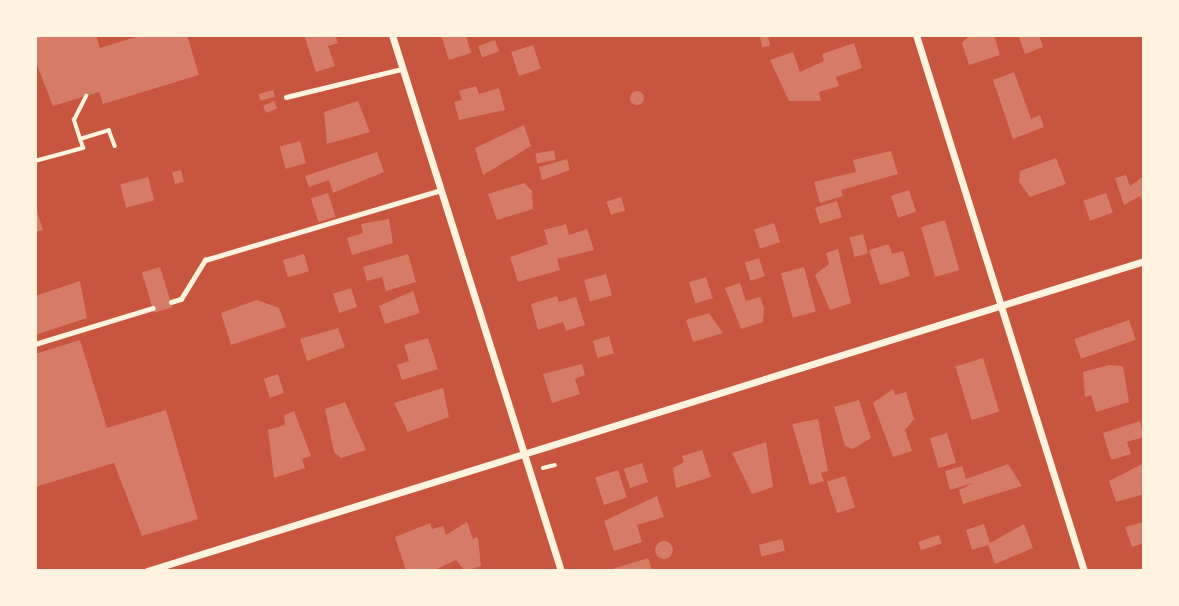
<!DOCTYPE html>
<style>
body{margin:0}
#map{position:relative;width:1179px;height:606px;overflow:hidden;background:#c8553d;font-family:Poppins,sans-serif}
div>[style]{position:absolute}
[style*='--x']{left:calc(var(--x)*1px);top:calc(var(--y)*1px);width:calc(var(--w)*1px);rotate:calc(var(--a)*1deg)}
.building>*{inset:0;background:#d67c66;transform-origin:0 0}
.round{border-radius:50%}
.path>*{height:3.5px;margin:-1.75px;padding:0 1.75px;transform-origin:1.75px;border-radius:1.75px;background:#fff3e0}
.service>*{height:4.5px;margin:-2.25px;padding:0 2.25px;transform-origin:2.25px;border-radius:2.25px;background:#fff3e0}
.minor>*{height:7px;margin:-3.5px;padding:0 3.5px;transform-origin:3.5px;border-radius:3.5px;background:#fff3e0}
span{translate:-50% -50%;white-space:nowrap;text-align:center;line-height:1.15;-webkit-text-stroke:6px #fff3e0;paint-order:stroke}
.frame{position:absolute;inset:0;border:37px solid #fff3e0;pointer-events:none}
</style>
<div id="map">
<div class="building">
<i style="clip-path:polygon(35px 35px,96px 35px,100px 48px,142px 35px,187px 35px,199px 75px,103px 104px,99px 92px,53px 106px,35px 60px)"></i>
<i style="clip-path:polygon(304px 35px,335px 35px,338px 43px,328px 46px,335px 66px,316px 72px)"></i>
<i style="clip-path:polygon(441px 35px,466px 35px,471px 53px,449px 60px)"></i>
<i style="clip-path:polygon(970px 35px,994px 35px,1000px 55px,969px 65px,962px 43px)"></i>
<i style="clip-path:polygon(1018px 35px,1039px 35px,1043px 47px,1025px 54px)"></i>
<i style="left:768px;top:36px;width:10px;height:8px;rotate:79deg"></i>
<i style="left:495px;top:40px;width:12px;height:18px;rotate:70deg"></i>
<i style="clip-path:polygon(854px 43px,862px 68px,836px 77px,839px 86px,819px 92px,821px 101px,789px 101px,770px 60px,793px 52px,800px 72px,824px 61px,822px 54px)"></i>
<i style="left:533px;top:45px;width:25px;height:23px;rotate:72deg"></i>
<i style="clip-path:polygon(1014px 72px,1031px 119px,1040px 115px,1044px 127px,1013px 139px,993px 80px)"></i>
<i style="clip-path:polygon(476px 86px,479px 94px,499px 88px,505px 110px,459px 120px,454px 102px,462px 100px,459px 91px)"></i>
<i style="left:273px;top:90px;width:7px;height:15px;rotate:74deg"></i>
<i class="round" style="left:630px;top:91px;width:14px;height:14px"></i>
<i style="left:274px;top:101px;width:8px;height:12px;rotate:67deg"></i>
<i style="clip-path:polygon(358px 101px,370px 132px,327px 144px,324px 112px)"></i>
<i style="clip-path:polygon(524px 125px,531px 146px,483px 175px,475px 148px)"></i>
<i style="left:300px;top:141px;width:23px;height:21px;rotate:75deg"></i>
<i style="left:554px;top:150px;width:10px;height:19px;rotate:79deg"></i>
<i style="clip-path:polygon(891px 151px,898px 174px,841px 190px,843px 196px,820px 203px,814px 182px,856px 172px,853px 160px)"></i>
<i style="clip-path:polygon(377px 152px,384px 172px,333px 193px,329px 180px,309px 187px,305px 176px)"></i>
<i style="clip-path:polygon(1056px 158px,1066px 184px,1030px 197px,1019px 182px,1020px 171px)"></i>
<i style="clip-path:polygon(567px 159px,570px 170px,542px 180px,539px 167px)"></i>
<i style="left:181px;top:170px;width:12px;height:9px;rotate:76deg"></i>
<i style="clip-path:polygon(1126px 175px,1130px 186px,1144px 176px,1144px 205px,1140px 196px,1124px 205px,1115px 178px)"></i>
<i style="left:148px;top:177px;width:24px;height:29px;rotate:75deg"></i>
<i style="clip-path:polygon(524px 183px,532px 191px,533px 209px,497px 220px,488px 194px)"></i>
<i style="left:909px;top:190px;width:23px;height:19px;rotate:72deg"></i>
<i style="left:328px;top:193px;width:25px;height:18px;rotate:72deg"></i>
<i style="left:1106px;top:193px;width:21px;height:24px;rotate:71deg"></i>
<i style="left:621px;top:197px;width:14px;height:15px;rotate:73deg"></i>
<i style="left:837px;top:201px;width:17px;height:23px;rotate:73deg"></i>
<i style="clip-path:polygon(35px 206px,43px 230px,35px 232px)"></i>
<i style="clip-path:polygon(389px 219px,393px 243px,352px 255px,347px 238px,363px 233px,361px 224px)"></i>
<i style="left:945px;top:220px;width:52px;height:25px;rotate:74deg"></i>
<i style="left:774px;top:223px;width:20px;height:21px;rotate:72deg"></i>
<i style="clip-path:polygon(566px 224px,569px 235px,587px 229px,594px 250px,557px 259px,560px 270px,518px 282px,510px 257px,548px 244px,544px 230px)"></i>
<i style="left:863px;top:234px;width:20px;height:14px;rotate:75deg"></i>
<i style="clip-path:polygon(889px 244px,892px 254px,903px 251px,910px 276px,880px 285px,869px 250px)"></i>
<i style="clip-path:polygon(838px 249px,851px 303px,830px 310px,815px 275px,829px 264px,826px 253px)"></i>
<i style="left:304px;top:254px;width:18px;height:22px;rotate:74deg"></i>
<i style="clip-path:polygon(408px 254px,416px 282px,386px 291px,382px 277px,367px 281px,363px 267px)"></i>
<i style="left:759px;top:258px;width:19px;height:15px;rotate:72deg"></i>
<i style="left:160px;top:267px;width:42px;height:19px;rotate:73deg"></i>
<i style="left:804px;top:267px;width:46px;height:24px;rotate:75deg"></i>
<i style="left:606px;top:274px;width:22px;height:23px;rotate:74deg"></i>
<i style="left:706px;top:277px;width:22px;height:18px;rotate:72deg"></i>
<i style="clip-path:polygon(80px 281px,87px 318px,35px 335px,35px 296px)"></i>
<i style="clip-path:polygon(740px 283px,746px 301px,760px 297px,764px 308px,763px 322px,741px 329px,725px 288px)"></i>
<i style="left:351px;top:288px;width:20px;height:19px;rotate:72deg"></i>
<i style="clip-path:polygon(413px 291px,420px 313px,385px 324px,379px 306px)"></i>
<i style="clip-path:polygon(557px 296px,559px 302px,576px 297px,585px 325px,566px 331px,563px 322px,538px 330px,531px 304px)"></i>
<i style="clip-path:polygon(257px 300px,279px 308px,286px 327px,231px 345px,221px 313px)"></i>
<i style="clip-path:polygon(709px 313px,723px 333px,693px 342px,686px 320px)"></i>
<i style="left:1129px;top:320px;width:21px;height:58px;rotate:71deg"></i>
<i style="clip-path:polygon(338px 328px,345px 347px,307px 361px,300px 339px)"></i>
<i style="left:609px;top:336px;width:18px;height:17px;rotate:74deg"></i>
<i style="clip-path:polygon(428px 338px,438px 369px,402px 380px,397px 365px,409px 361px,404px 345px)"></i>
<i style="clip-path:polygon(80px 340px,107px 428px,166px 410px,198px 519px,142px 536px,114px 463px,35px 487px,35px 354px)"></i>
<i style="left:983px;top:358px;width:56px;height:29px;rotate:73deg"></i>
<i style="clip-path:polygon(582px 364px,585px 375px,575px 379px,580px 394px,552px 403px,543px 374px)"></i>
<i style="clip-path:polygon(1109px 365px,1123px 366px,1129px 402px,1096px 412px,1091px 395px,1085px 397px,1083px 372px)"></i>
<i style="left:278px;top:374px;width:20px;height:15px;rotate:72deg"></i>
<i style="clip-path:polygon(443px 388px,449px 417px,408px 432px,394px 403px)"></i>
<i style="clip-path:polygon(893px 389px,895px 395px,906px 392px,914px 419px,905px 430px,912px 451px,893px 457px,873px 403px)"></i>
<i style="clip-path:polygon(859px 400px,871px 438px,853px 449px,845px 446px,834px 407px)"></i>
<i style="clip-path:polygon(345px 402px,366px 450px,341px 458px,334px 452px,325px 409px)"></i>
<i style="clip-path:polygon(294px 411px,311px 456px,302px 459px,305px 468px,274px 478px,268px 430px,285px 425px,284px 415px)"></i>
<i style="clip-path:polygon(818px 419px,828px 471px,821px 473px,824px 481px,810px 485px,792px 424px)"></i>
<i style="clip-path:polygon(1140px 421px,1144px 437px,1127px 442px,1131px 454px,1111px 460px,1103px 433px)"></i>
<i style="left:947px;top:433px;width:31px;height:18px;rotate:73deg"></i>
<i style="clip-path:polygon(766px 442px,773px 487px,752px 494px,732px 453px)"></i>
<i style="clip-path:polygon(702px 450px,711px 477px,676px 488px,673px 468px,684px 462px,682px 456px)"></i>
<i style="left:642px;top:463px;width:20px;height:19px;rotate:72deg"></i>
<i style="clip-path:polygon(1144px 463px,1144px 494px,1116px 502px,1109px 481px)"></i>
<i style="clip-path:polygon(1008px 464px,1022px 486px,963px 504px,959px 490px,973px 483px,950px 490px,945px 471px,962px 466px,966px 479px)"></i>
<i style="left:618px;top:470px;width:29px;height:24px;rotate:72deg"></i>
<i style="left:845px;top:476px;width:33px;height:19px;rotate:72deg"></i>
<i style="clip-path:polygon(657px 496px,664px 517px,637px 525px,642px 542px,614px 551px,604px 521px)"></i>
<i style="clip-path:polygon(467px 522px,473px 539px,478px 537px,481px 566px,465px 571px,456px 560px,432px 571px,406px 571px,395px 537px,430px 523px,432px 529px,443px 526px,446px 535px)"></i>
<i style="clip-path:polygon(1144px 522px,1144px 543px,1132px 547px,1125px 527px)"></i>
<i style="clip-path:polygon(984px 524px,990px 543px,1024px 524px,1033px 548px,995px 564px,988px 545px,972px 550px,966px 530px)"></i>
<i style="left:939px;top:535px;width:9px;height:22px;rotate:72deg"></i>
<i style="left:782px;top:539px;width:12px;height:24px;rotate:76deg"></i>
<i class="round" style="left:655px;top:541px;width:18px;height:18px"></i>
<i style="clip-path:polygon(648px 558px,652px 571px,609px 571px,609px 570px)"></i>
</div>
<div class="path">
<i style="--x:80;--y:139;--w:20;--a:-108"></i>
<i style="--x:74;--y:120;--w:27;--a:-63"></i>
<i style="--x:35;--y:161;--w:50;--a:-15.2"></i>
<i style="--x:83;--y:148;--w:9;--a:-108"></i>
<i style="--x:80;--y:139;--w:30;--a:-17"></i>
<i style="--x:109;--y:130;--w:17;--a:69"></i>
<i style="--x:543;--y:468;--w:12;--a:-14"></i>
</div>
<div class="service">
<i style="--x:286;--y:97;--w:119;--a:-13.6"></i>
<i style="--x:171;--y:302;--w:10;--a:-17"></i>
<i style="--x:181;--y:299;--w:46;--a:-58.4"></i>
<i style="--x:205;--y:260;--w:246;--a:-16.5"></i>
<i style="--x:35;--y:344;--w:123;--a:-17"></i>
</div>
<div class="minor">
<i style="--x:392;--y:35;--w:562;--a:72.5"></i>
<i style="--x:916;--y:35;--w:562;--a:72.6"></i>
<i style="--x:147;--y:571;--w:1044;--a:-17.27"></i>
</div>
<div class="frame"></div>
</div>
